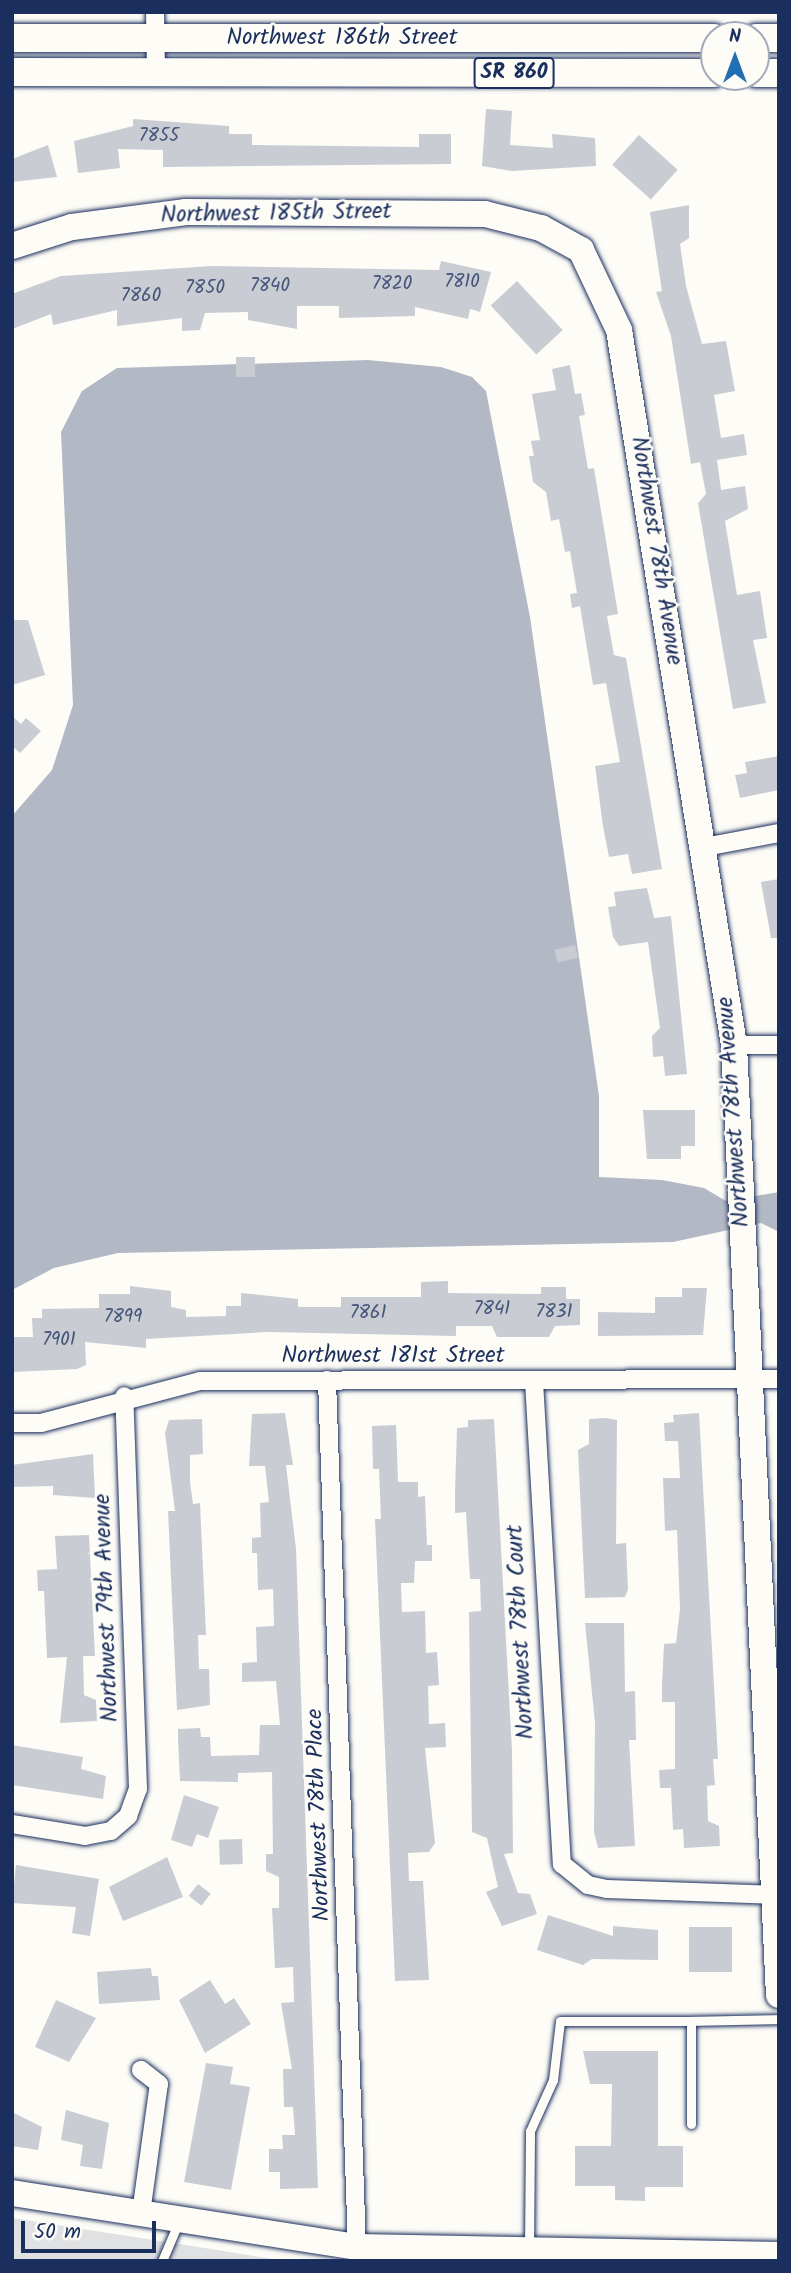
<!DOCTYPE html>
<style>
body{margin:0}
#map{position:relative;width:791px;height:2273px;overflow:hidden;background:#fdfcf7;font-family:Kalam,sans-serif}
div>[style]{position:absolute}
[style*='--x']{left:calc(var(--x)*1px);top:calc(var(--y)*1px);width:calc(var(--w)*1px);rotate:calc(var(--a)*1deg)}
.green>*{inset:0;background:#e0e1e3}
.water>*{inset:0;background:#b3b8c5}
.building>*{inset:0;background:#c9ccd3;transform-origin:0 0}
.roads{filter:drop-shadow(0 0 2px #1b2f5e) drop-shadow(0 0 2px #1b2f5e)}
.lane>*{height:9px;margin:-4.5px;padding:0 4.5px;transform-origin:4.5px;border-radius:4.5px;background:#fdfcf7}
.street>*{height:18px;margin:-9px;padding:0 9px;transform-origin:9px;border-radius:9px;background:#fdfcf7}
.secondary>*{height:26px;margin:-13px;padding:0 13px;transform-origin:13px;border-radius:13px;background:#fdfcf7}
.primary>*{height:28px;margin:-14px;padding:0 14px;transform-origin:14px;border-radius:14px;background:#fdfcf7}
span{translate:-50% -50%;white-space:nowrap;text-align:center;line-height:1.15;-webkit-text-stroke:5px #fdfcf7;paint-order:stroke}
.number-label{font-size:19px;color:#46567b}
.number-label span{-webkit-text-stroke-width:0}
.shield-label span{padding:2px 5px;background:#fdfcf7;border:2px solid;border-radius:5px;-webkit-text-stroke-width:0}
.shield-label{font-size:21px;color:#1b2f5e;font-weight:700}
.street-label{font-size:23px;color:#1b2f5e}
.frame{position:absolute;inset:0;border:14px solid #1b2f5e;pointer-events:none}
.north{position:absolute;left:700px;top:21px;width:70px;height:70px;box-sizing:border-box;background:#fdfcf7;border:2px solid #a3aaba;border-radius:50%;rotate:0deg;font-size:19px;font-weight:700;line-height:28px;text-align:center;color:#1b2f5e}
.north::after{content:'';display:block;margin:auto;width:24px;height:32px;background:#1f6fb2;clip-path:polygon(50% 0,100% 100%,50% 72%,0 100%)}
.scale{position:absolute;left:21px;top:2221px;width:135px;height:32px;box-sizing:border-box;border:4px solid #1b2f5e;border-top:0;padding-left:9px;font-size:21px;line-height:24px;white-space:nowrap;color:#1b2f5e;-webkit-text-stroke:5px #fdfcf7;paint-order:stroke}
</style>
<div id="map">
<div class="green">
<i style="clip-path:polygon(12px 2218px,211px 2249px,285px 2261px,12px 2261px)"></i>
</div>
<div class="water">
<i style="clip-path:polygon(368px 360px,441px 367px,472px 377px,486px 391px,530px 617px,599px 1096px,599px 1177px,662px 1180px,704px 1188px,726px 1201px,779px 1192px,779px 1232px,761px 1223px,673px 1242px,118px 1253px,54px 1268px,12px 1290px,12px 816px,52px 770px,73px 705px,61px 432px,82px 391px,117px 368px)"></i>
</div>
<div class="building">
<i style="clip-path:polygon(486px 109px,512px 111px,510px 145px,553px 148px,552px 134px,595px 138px,596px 166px,512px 171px,482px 166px)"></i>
<i style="clip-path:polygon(133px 119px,229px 126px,229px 134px,252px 134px,252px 145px,419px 147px,419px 134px,451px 134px,451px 164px,163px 167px,163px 150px,118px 149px,120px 168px,78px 173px,74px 141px,133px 126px)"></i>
<i style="left:639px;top:135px;width:52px;height:40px;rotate:42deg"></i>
<i style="clip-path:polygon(48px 145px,57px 177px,12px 182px,12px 159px)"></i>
<i style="clip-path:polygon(689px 205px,689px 238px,680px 244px,686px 286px,702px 344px,726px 341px,735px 391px,714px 395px,721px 438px,744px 434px,747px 455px,717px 460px,721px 490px,745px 486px,748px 509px,725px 521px,737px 595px,760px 591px,767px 638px,753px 640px,766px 703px,733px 709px,698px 503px,706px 494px,700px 462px,691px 464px,671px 336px,656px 292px,662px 291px,650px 212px)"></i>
<i style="clip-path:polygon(441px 261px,491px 272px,480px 312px,470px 309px,468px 319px,415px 307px,415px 316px,339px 318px,339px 306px,297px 306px,297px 329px,248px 320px,248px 312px,205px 313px,200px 330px,182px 331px,182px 318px,117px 326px,117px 310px,53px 325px,51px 314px,12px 329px,12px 294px,61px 276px,212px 266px,439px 270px)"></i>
<i style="left:517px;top:281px;width:67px;height:36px;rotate:47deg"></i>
<i style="left:236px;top:357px;width:19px;height:20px"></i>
<i style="clip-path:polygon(570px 365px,575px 394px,581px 393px,585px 415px,579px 416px,588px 469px,594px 468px,618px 614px,607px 616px,614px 655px,626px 658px,662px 869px,632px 874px,628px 854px,609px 857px,603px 826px,595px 766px,620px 762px,606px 683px,593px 685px,580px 606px,572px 608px,570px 594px,577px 593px,570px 551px,565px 552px,559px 519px,551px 521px,546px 492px,533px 482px,529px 456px,534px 456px,531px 441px,540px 440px,532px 394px,556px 390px,552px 369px)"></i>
<i style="clip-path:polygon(12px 620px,28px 620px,45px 675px,12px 685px)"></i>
<i style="clip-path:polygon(12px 716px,21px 724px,26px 718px,41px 731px,20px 753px,12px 746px)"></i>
<i style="clip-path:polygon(779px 756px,779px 790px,740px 798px,735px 775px,747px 773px,745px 762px)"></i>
<i style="clip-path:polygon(779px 879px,779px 938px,771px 938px,761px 882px)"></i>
<i style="clip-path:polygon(647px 888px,654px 918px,671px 916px,687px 1074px,665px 1076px,663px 1056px,653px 1057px,652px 1036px,660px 1028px,648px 942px,619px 946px,613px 937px,608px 907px,616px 906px,614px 892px)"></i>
<i style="left:575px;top:945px;width:13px;height:21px;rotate:77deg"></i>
<i style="clip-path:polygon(643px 1110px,695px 1110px,695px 1146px,681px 1146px,681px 1159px,647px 1159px)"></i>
<i style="clip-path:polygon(448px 1281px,448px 1293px,541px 1294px,541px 1287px,566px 1287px,566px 1299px,580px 1299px,580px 1325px,555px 1326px,549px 1337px,497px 1337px,492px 1326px,456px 1326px,456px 1336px,269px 1332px,146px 1339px,146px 1348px,85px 1342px,86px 1365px,77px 1369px,12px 1372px,12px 1337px,33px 1337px,32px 1318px,42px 1318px,42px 1309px,99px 1308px,99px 1294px,130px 1294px,130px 1286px,171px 1291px,171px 1307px,186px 1310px,186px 1317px,226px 1316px,226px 1306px,241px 1306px,241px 1293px,298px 1299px,298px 1307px,341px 1307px,341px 1297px,421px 1297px,421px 1282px)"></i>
<i style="clip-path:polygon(682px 1288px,707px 1288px,703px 1335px,598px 1336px,598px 1312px,655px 1313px,655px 1297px,682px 1297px)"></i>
<i style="clip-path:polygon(285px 1413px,293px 1465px,286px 1465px,296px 1549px,318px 2188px,280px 2189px,280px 2172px,269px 2172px,269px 2149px,283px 2149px,282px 2135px,295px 2135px,293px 2107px,284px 2107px,283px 2069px,292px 2069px,281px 2003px,294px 2002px,293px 1967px,275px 1968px,272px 1908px,279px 1908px,279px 1877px,266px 1871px,266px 1854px,273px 1854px,272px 1772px,238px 1773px,238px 1782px,180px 1781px,178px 1738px,178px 1729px,200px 1728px,201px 1737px,210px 1737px,211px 1756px,259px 1755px,260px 1725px,280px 1725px,276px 1681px,242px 1682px,242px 1663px,257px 1662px,256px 1627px,274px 1626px,273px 1589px,258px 1590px,257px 1553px,252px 1553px,252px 1538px,261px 1537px,260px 1503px,269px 1502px,265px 1466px,249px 1466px,252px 1414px)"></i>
<i style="clip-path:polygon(699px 1413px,718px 1759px,713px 1759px,715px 1785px,707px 1786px,708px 1821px,719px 1826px,720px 1846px,684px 1848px,683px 1829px,673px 1830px,671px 1788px,660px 1788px,659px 1770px,675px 1769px,675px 1702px,662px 1702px,662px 1685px,664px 1644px,676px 1643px,680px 1609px,677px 1530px,665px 1531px,663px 1478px,680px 1478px,678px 1441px,665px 1441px,664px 1423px,674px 1422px,673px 1415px)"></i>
<i style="clip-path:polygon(606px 1418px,617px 1420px,616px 1544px,626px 1543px,628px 1589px,625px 1597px,585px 1598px,578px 1450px,589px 1444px,589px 1419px)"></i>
<i style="clip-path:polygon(202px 1419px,203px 1454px,190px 1455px,190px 1482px,193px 1504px,200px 1503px,206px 1635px,198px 1635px,199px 1669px,209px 1669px,210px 1705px,177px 1710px,168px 1511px,175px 1511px,165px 1433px,169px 1420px)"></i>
<i style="clip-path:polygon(494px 1419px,512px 1751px,513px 1853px,504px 1854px,518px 1893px,530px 1894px,537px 1914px,502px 1926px,486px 1892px,498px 1887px,487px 1838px,472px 1832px,469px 1612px,481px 1611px,480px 1579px,470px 1579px,466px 1512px,455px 1513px,455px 1493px,457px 1428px,468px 1427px,468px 1420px)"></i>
<i style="clip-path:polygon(396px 1425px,398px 1482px,418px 1482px,418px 1497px,425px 1496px,427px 1545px,432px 1545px,432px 1561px,415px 1561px,414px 1583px,401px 1583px,402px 1612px,425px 1611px,426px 1653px,437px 1652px,439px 1685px,428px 1686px,429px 1724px,445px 1723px,446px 1747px,425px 1748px,435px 1843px,429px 1852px,408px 1853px,409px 1881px,423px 1881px,429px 1980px,395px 1981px,375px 1519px,381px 1519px,379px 1469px,373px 1469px,372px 1426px)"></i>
<i style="clip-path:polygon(93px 1454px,95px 1498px,53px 1495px,53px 1486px,12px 1487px,12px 1465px)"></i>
<i style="clip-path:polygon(89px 1535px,95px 1656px,83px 1656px,84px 1695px,96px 1700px,97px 1721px,60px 1723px,67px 1657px,47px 1658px,44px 1591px,38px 1591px,37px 1570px,57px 1569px,55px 1536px)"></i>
<i style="clip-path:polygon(585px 1623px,624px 1623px,625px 1692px,635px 1691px,636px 1740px,629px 1740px,635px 1846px,598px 1848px,594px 1832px,595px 1723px)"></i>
<i style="clip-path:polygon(12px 1745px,83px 1757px,81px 1769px,106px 1776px,103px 1799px,12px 1785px)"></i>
<i style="clip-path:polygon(184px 1795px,219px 1807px,208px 1838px,197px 1834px,192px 1847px,171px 1840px)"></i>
<i style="left:242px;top:1839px;width:25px;height:23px;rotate:88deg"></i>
<i style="clip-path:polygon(167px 1857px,183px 1897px,123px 1921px,109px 1887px)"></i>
<i style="clip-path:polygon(16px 1865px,99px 1879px,90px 1936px,72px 1933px,76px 1907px,12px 1903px)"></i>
<i style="left:198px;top:1884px;width:16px;height:15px;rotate:38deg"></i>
<i style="clip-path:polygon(548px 1915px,613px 1936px,613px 1926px,658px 1930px,658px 1960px,592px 1959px,583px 1965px,537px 1950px)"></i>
<i style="left:689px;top:1927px;width:43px;height:45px"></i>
<i style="clip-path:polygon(151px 1968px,152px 1976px,158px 1976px,160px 2000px,99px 2004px,97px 1972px)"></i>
<i style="clip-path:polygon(210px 1980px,225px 2004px,234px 1998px,251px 2024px,205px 2053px,179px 2000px)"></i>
<i style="clip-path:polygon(56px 2000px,96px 2018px,69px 2062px,35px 2047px)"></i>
<i style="clip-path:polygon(583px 2051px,658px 2051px,658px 2146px,683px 2146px,683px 2187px,645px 2187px,645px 2201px,615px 2200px,615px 2186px,575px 2186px,575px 2146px,611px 2146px,612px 2084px,590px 2084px)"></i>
<i style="clip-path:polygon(206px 2063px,233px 2067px,230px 2084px,250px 2087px,231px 2190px,184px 2182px)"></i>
<i style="clip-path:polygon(66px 2110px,109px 2123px,102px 2169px,80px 2166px,83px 2145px,61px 2140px)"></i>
<i style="clip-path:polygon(12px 2112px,42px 2127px,38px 2150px,12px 2146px)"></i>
</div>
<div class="roads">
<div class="lane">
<i style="--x:691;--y:2021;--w:88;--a:-1.3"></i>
<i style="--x:529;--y:2249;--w:118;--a:-89.5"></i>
<i style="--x:530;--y:2131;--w:56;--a:-65.7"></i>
<i style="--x:553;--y:2080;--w:59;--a:-83.2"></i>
<i style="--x:560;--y:2021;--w:131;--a:0"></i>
<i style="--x:691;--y:2021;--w:103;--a:90"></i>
<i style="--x:162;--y:2261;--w:43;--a:-67"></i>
</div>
<div class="street">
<i style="--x:155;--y:12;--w:60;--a:89"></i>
<i style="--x:705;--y:847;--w:75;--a:-10.7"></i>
<i style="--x:734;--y:1045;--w:45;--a:0"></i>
<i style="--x:327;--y:1380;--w:868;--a:88.02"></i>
<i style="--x:534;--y:1381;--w:484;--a:86.7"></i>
<i style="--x:562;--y:1864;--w:33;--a:39"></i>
<i style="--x:588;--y:1885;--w:19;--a:12"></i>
<i style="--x:607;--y:1889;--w:172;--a:2"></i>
<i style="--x:12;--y:1423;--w:29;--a:0"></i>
<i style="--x:41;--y:1423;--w:164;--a:-14.8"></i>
<i style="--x:200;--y:1381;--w:579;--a:-0.2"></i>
<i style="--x:12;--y:1824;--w:74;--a:9.3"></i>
<i style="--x:85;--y:1836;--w:26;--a:-11"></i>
<i style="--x:111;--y:1831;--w:23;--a:-41"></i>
<i style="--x:128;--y:1816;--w:29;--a:-70"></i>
<i style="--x:138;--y:1789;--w:393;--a:-92"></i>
<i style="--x:141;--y:2213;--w:130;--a:-82.1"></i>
<i style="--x:159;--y:2084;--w:23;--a:-142"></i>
</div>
<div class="secondary">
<i style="--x:12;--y:246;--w:63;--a:-17.6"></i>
<i style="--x:72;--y:227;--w:115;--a:-7.5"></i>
<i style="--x:186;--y:212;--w:299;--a:0.4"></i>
<i style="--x:485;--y:214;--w:58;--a:14"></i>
<i style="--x:541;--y:228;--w:46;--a:28.8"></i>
<i style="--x:581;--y:250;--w:89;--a:64.6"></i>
<i style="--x:619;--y:330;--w:724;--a:80.86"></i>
<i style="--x:734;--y:1045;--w:951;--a:87.29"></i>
<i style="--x:12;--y:2193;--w:349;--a:8.9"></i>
<i style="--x:357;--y:2247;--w:422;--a:1.1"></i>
</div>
<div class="primary">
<i style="--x:12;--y:38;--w:702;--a:0"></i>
<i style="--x:756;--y:38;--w:23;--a:0"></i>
<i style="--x:12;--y:72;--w:702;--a:0.08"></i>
<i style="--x:756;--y:73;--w:23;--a:0"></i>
</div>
</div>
<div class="number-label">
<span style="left:159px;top:137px">7855</span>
<span style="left:462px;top:283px">7810</span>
<span style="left:392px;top:285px">7820</span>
<span style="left:270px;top:287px">7840</span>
<span style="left:205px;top:289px">7850</span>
<span style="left:141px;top:297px">7860</span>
<span style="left:492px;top:1310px">7841</span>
<span style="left:554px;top:1313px">7831</span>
<span style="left:368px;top:1314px">7861</span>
<span style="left:123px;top:1318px">7899</span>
<span style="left:59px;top:1341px">7901</span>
</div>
<div class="shield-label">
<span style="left:514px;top:73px">SR 860</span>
</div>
<div class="street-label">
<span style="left:342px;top:38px">Northwest 186th Street</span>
<span style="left:276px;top:214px;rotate:-1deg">Northwest 185th Street</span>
<span style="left:656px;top:551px;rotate:81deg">Northwest 78th Avenue</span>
<span style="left:734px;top:1112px;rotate:-94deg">Northwest 78th Avenue</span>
<span style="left:393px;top:1356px">Northwest 181st Street</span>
<span style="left:107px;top:1608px;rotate:-92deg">Northwest 79th Avenue</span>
<span style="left:521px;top:1632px;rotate:-93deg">Northwest 78th Court</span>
<span style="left:319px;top:1815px;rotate:-92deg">Northwest 78th Place</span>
</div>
<div class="frame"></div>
<div class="north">N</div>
<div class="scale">50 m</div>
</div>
